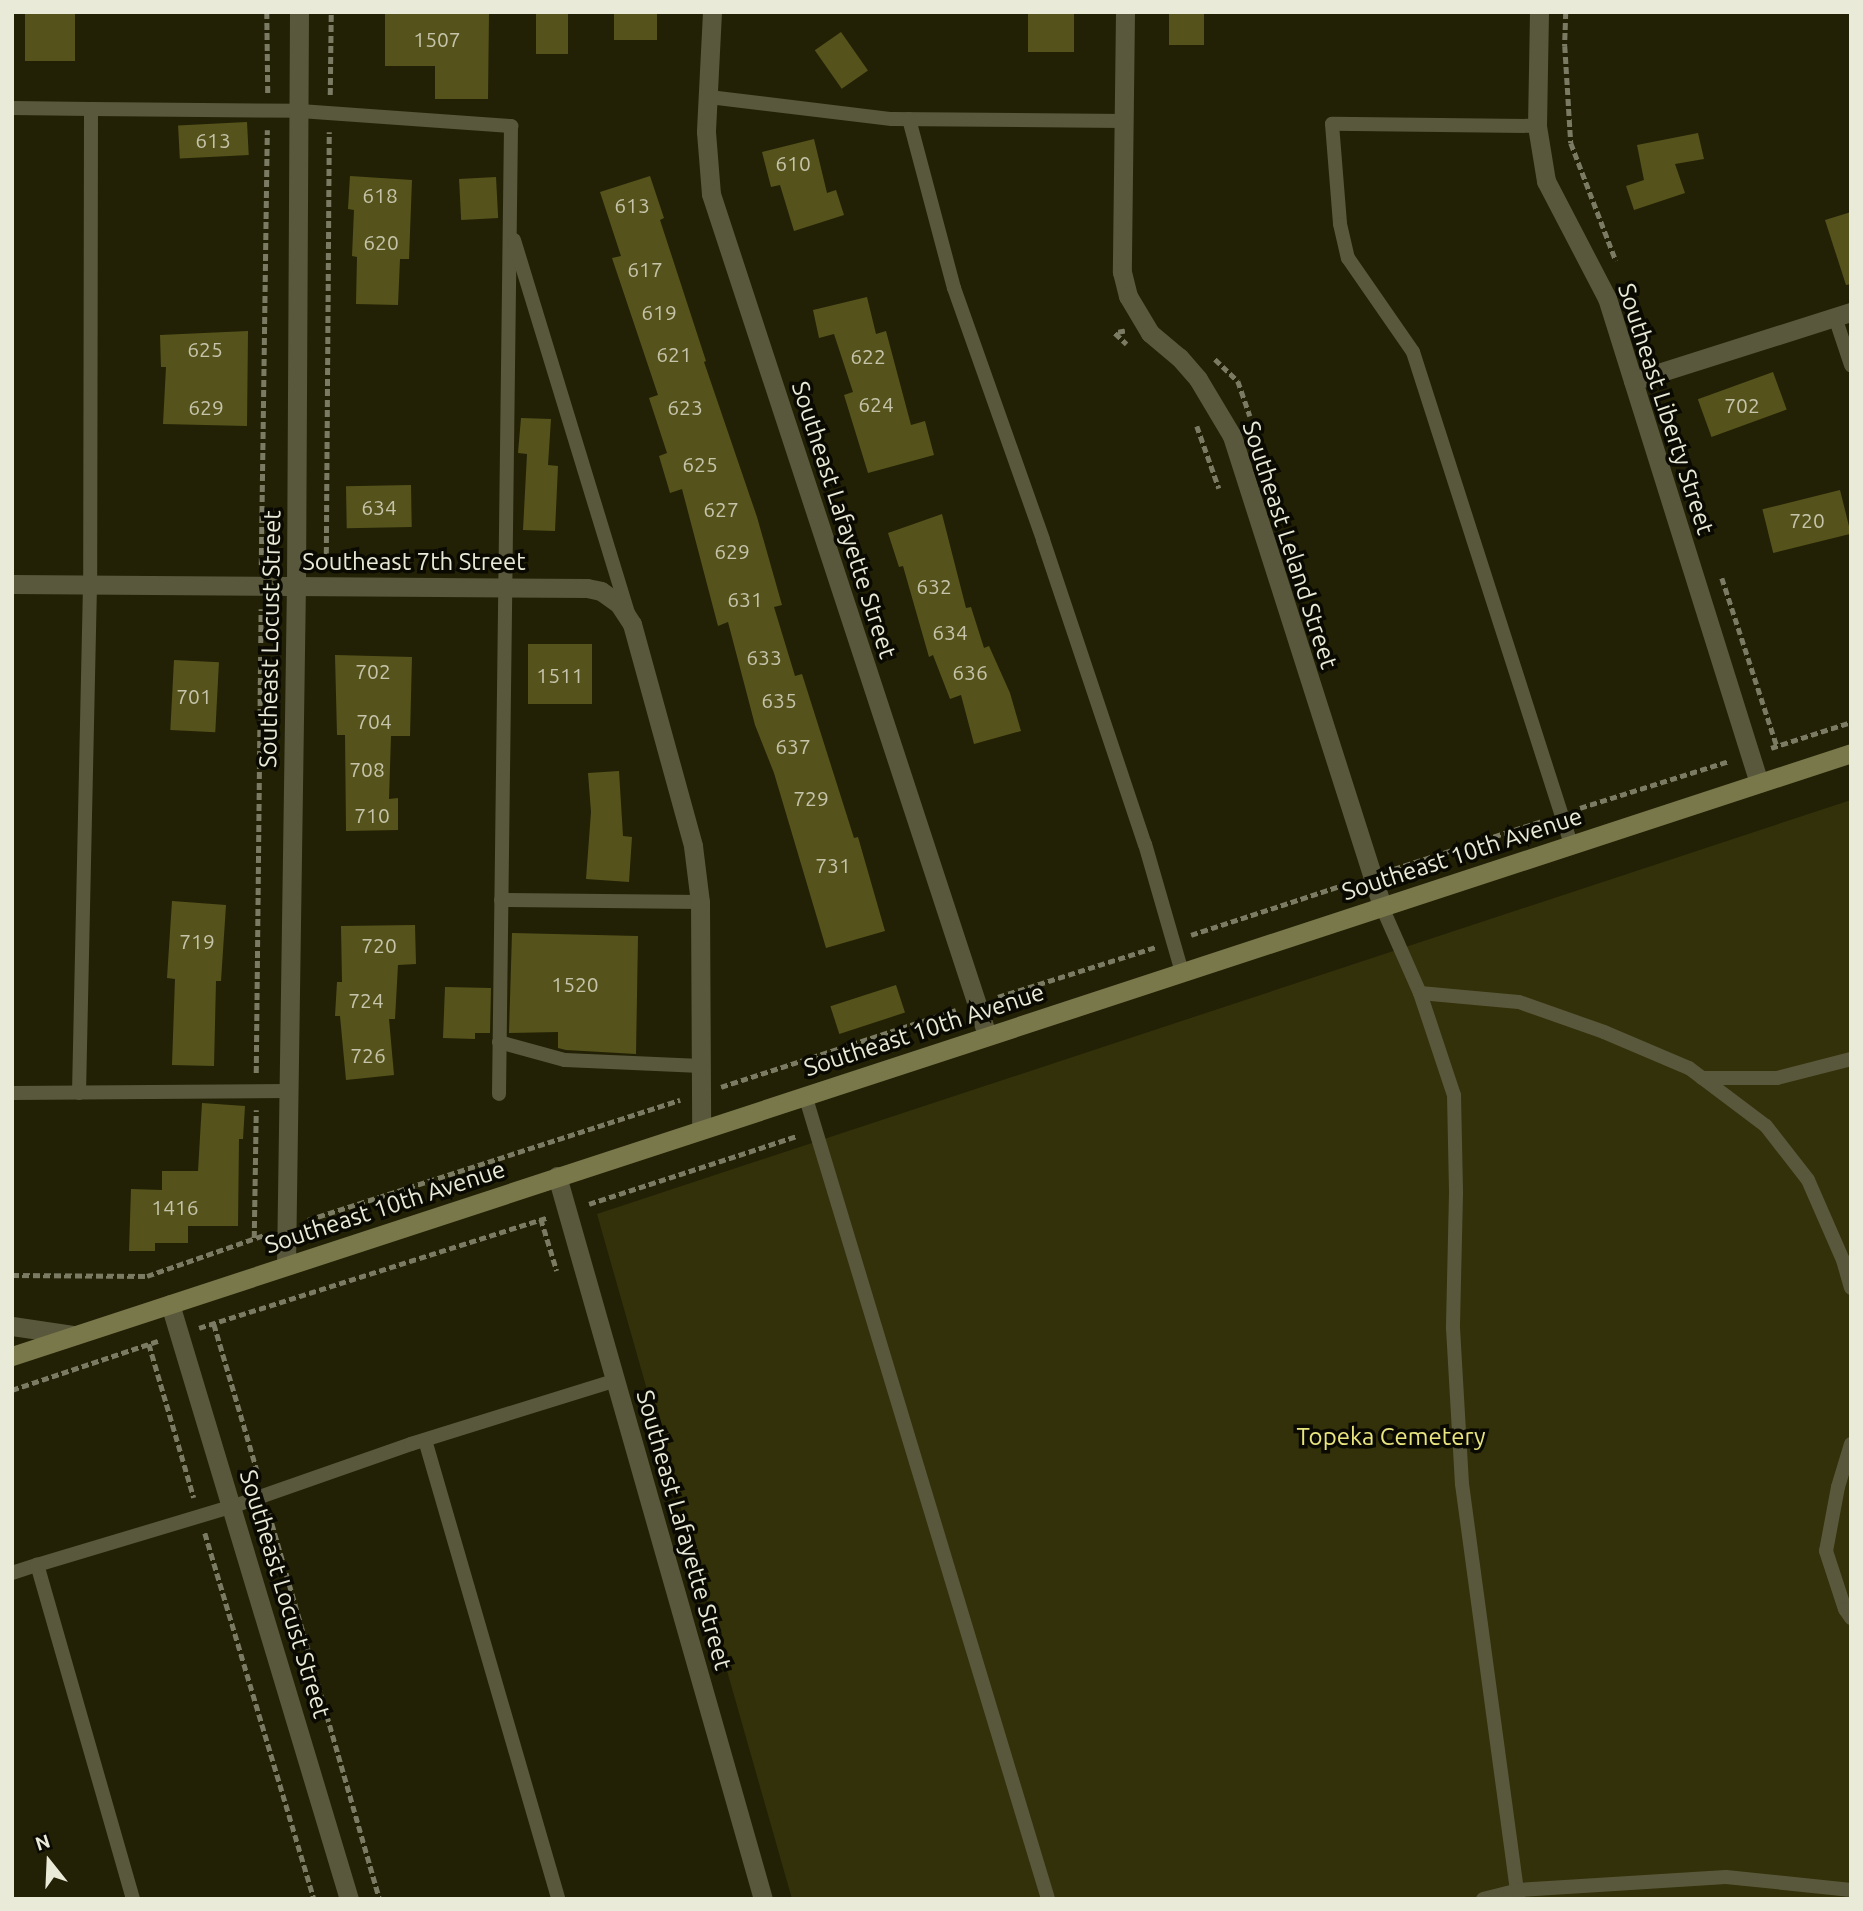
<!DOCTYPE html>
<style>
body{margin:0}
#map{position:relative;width:1863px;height:1911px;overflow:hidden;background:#222106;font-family:Ubuntu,sans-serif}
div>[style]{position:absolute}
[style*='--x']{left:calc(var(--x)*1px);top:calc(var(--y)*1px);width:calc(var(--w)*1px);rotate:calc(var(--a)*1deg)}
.green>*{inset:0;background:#333109}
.building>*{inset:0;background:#55531b;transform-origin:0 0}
.path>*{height:4.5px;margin-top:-2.25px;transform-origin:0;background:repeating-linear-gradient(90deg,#7b7b64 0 7px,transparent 0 10.5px)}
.service>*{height:14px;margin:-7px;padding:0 7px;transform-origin:7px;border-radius:7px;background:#59583c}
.minor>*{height:19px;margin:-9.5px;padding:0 9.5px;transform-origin:9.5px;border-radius:9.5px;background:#59583c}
.secondary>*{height:19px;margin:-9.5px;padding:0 9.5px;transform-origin:9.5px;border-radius:9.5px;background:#79784a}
span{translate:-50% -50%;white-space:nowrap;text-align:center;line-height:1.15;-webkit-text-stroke:7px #0a0a02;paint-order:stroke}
.number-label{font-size:21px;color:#c5c4aa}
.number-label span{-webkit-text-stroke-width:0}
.street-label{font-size:24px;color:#eaead9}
.park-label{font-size:24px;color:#e9e57f}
.frame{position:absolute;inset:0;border:14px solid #eaead9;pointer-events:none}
.north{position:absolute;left:14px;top:1827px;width:70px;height:70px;-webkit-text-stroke:5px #0a0a02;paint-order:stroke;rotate:342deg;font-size:19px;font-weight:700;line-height:28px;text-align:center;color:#eaead9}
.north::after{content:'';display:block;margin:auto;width:24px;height:32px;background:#eaead9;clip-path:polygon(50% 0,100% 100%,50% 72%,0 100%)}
</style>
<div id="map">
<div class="green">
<i style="clip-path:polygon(1851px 800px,1851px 1899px,792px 1899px,597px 1214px)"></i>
</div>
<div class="building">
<i style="left:25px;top:12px;width:50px;height:49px"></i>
<i style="left:536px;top:12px;width:32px;height:42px"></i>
<i style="left:614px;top:12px;width:43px;height:28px"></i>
<i style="left:1028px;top:12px;width:46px;height:40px"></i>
<i style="left:1169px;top:12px;width:35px;height:33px"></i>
<i style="clip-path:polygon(385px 13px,489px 13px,488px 99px,435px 99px,435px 66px,385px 66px)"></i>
<i style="left:841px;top:32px;width:47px;height:32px;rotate:55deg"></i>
<i style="left:247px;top:122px;width:33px;height:69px;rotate:87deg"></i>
<i style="clip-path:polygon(1698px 133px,1704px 159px,1675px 164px,1685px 193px,1634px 210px,1626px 186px,1644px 180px,1637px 145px)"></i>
<i style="clip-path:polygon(814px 139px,827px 193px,836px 190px,844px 215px,794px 231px,780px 185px,771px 187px,762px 152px)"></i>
<i style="clip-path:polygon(350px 176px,412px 180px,409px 259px,400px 259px,398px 305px,356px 304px,357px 257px,352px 256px,354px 210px,348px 209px)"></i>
<i style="clip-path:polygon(650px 176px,664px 218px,660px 220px,706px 361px,704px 362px,757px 517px,782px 605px,774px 607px,795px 676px,802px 674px,854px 838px,858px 837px,885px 931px,826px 948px,774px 773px,755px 725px,728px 622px,718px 626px,682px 489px,670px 493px,659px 456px,667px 453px,649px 398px,658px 395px,612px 258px,621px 256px,600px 192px)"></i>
<i style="left:496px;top:177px;width:41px;height:37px;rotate:87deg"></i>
<i style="clip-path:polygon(1851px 212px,1851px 284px,1846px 285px,1825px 220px)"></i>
<i style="clip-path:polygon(867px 297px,876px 334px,886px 331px,911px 425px,925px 421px,934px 455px,868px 473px,844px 395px,853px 392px,834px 334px,819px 338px,813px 310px)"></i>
<i style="clip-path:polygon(248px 331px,247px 426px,163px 424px,166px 367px,161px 367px,160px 335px)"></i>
<i style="left:1773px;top:372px;width:40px;height:80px;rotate:70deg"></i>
<i style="clip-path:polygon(521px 418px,551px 419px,548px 465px,558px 466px,555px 531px,523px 530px,527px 454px,518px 453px)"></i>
<i style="left:411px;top:485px;width:42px;height:65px;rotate:89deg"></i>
<i style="left:1840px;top:490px;width:45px;height:80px;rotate:76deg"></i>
<i style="clip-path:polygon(942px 514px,966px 608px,971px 607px,984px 648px,989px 646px,1010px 693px,1021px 731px,974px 744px,961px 695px,950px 699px,933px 655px,929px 657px,903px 566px,899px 567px,888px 533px)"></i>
<i style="left:592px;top:644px;width:60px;height:64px;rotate:90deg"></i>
<i style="clip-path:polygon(335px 655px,412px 657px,410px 736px,391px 736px,389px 799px,398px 798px,398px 830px,346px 831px,345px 735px,337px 735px)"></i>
<i style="left:174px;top:660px;width:45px;height:70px;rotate:3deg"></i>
<i style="clip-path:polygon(619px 771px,623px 836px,632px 837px,629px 882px,586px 879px,591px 812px,588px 773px)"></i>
<i style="clip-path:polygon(172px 901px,226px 905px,221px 981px,216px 981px,214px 1066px,172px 1065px,175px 979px,167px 978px)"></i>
<i style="clip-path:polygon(415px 925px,416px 964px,398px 965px,395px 1019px,389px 1019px,394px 1075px,346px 1080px,340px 1016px,335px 1016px,337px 982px,342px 982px,341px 926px)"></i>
<i style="clip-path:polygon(512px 933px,638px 936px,636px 1054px,566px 1050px,558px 1048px,558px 1032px,509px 1033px)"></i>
<i style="left:896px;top:985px;width:29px;height:69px;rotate:72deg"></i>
<i style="clip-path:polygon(445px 987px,491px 988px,490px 1033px,475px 1033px,475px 1039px,443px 1038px)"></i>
<i style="clip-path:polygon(202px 1103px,245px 1106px,243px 1139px,239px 1139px,238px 1226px,188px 1226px,188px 1243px,155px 1243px,155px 1251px,129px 1251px,131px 1189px,162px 1190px,162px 1171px,198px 1171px)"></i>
</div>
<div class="path">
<i style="--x:267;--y:12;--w:81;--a:89.3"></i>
<i style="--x:1566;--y:12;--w:34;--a:92"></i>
<i style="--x:1565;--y:46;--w:97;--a:86.5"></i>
<i style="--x:1571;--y:143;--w:126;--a:69.1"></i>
<i style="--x:330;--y:95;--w:83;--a:-89.3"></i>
<i style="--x:1125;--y:331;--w:10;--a:169"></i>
<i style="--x:1115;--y:333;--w:16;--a:43"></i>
<i style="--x:1215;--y:359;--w:32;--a:44"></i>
<i style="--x:1238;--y:381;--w:37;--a:71"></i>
<i style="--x:1197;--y:426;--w:66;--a:70.5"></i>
<i style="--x:326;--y:564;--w:432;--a:-89.6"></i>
<i style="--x:261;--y:565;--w:435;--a:-89.2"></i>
<i style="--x:1722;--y:578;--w:177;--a:71.9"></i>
<i style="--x:1771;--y:748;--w:84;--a:-18"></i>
<i style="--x:1580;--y:808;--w:156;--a:-17.5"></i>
<i style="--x:1394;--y:869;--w:156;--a:-18"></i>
<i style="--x:1191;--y:935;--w:169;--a:-18.2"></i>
<i style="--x:998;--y:997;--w:166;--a:-17.6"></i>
<i style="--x:256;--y:1073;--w:464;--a:-89.4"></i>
<i style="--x:721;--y:1087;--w:247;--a:-18.1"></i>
<i style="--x:589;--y:1204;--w:219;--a:-18.1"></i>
<i style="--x:541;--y:1219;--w:54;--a:72.9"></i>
<i style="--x:308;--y:1220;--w:391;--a:-17.9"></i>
<i style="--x:254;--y:1238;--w:128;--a:-89.1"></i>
<i style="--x:12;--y:1275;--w:135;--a:0.4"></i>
<i style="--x:147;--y:1276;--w:124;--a:-19.3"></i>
<i style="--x:214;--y:1324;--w:159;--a:73.6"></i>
<i style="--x:199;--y:1328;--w:366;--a:-17.6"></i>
<i style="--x:149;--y:1344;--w:160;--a:73.7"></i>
<i style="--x:12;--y:1390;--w:154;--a:-18.6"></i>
<i style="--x:269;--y:1513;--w:402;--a:74"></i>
<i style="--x:205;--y:1533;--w:382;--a:73.4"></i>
</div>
<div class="service">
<i style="--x:709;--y:97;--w:184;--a:6.9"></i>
<i style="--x:892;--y:119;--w:232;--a:0.5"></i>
<i style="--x:12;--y:108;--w:79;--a:0.7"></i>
<i style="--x:91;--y:109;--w:476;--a:90.1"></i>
<i style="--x:90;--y:585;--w:508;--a:91.24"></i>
<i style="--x:91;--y:109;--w:209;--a:0.5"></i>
<i style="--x:300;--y:111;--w:212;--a:4.1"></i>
<i style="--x:511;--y:126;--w:968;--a:90.71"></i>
<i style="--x:909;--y:119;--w:175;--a:75.1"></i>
<i style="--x:954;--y:288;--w:267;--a:70.5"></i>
<i style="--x:1043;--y:540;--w:321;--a:71.5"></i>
<i style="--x:1145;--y:844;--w:133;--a:73.9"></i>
<i style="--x:1537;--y:126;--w:205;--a:-179.4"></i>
<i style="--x:1332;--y:124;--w:100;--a:85.4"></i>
<i style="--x:1340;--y:224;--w:35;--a:77"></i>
<i style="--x:1348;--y:258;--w:114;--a:55.3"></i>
<i style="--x:1413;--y:352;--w:517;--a:72.2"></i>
<i style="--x:514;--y:240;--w:389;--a:73"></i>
<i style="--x:1835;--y:317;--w:51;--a:71.6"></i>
<i style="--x:501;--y:900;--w:199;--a:0.6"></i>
<i style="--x:1382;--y:907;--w:94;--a:66.2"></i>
<i style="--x:1420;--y:993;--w:108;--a:71.6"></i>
<i style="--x:1454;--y:1095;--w:98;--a:88.8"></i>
<i style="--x:1456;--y:1193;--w:135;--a:91.3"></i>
<i style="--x:1453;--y:1328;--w:156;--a:86.7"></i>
<i style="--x:1462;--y:1484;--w:419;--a:82.3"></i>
<i style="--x:1420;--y:993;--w:99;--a:5.2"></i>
<i style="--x:1519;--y:1002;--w:90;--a:19.4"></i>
<i style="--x:1604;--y:1032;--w:92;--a:23"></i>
<i style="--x:1689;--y:1068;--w:96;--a:37"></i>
<i style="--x:1766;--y:1126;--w:68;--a:52.1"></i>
<i style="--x:1808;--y:1180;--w:87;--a:66.4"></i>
<i style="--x:1843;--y:1260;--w:29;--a:74"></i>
<i style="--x:499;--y:1042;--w:68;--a:15.3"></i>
<i style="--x:565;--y:1060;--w:136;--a:2.5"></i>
<i style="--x:1702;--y:1078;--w:75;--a:0"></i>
<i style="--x:1777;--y:1078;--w:76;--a:-14.4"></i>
<i style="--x:12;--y:1093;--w:275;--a:-0.4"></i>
<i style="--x:805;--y:1095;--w:840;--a:73.18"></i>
<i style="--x:425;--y:1440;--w:478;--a:73.8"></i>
<i style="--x:1851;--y:1444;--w:45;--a:106.8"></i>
<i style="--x:1838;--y:1487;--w:65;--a:100.6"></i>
<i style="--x:1826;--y:1551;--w:61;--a:71.9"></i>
<i style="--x:1845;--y:1609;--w:11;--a:56"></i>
<i style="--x:12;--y:1573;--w:26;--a:-18"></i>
<i style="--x:133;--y:1899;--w:348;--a:-106"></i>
<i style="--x:37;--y:1565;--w:206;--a:-16.7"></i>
<i style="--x:234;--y:1506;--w:188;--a:-19.3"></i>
<i style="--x:411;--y:1444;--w:215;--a:-17.3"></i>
<i style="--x:1483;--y:1899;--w:36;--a:-14"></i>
<i style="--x:1518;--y:1890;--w:208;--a:-3.6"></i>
<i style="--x:1726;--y:1877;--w:126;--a:5.9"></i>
</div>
<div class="minor">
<i style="--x:712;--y:12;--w:120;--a:92.9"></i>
<i style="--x:706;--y:132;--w:62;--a:85.4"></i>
<i style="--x:711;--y:194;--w:885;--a:71.83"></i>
<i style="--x:1125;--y:12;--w:260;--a:90.7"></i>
<i style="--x:1122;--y:272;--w:25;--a:76"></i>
<i style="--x:1128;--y:296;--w:43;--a:59.3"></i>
<i style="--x:1150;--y:333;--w:38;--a:40"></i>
<i style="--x:1179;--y:357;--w:29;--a:49"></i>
<i style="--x:1198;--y:379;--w:66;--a:59.2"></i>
<i style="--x:1232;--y:436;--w:494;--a:72.3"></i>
<i style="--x:1539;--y:12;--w:114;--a:91"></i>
<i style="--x:1537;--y:126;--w:56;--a:80.7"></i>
<i style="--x:1546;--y:181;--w:132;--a:62.5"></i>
<i style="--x:1607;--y:298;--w:508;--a:72.6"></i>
<i style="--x:1633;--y:381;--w:229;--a:-17.6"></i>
<i style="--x:12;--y:584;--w:575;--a:0.4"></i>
<i style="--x:587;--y:588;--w:14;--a:12"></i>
<i style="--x:601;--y:591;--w:22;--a:36"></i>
<i style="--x:619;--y:604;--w:24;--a:57"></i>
<i style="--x:632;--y:624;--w:230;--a:74.6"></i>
<i style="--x:693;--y:846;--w:56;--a:82.9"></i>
<i style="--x:700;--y:902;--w:226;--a:89.7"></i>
<i style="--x:557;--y:1176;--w:752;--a:74.1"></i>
<i style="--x:286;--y:1265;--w:679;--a:-89.16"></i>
<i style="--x:296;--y:586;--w:574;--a:-89.7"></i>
<i style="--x:170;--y:1304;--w:621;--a:73.26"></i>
<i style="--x:12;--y:1326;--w:63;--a:8.3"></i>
</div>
<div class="secondary">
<i style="--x:12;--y:1356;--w:1935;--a:-18.15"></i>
</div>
<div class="number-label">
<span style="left:437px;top:39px">1507</span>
<span style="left:213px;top:140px">613</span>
<span style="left:793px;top:163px">610</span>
<span style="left:380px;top:195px">618</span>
<span style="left:632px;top:205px">613</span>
<span style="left:381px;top:242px">620</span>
<span style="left:645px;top:269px">617</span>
<span style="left:659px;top:312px">619</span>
<span style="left:205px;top:349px">625</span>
<span style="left:674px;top:354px">621</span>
<span style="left:868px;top:356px">622</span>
<span style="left:876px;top:404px">624</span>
<span style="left:1742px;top:405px">702</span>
<span style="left:206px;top:407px">629</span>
<span style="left:685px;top:407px">623</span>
<span style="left:700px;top:464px">625</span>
<span style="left:379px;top:507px">634</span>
<span style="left:721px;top:509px">627</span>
<span style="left:1807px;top:520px">720</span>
<span style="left:732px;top:551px">629</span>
<span style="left:934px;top:586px">632</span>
<span style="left:745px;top:599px">631</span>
<span style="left:950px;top:632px">634</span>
<span style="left:764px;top:657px">633</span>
<span style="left:373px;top:671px">702</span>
<span style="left:970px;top:672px">636</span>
<span style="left:560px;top:675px">1511</span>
<span style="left:194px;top:696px">701</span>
<span style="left:779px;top:700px">635</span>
<span style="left:374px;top:721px">704</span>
<span style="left:793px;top:746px">637</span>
<span style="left:367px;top:769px">708</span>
<span style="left:811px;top:798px">729</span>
<span style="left:372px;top:815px">710</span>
<span style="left:833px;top:865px">731</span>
<span style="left:197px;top:941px">719</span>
<span style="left:379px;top:945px">720</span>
<span style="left:575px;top:984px">1520</span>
<span style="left:366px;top:1000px">724</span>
<span style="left:368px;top:1055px">726</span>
<span style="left:175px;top:1207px">1416</span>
</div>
<div class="street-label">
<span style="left:1666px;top:409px;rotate:72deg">Southeast Liberty Street</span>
<span style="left:844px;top:520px;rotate:72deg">Southeast Lafayette Street</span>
<span style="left:1290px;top:545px;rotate:72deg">Southeast Leland Street</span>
<span style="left:414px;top:562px">Southeast 7th Street</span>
<span style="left:270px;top:639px;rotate:-89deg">Southeast Locust Street</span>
<span style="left:1462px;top:854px;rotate:-18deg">Southeast 10th Avenue</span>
<span style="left:924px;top:1030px;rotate:-18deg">Southeast 10th Avenue</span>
<span style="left:385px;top:1207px;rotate:-18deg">Southeast 10th Avenue</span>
<span style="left:684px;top:1530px;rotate:74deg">Southeast Lafayette Street</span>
<span style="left:285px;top:1594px;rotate:73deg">Southeast Locust Street</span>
</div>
<div class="park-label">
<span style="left:1391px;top:1437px">Topeka Cemetery</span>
</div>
<div class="frame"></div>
<div class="north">N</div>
</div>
